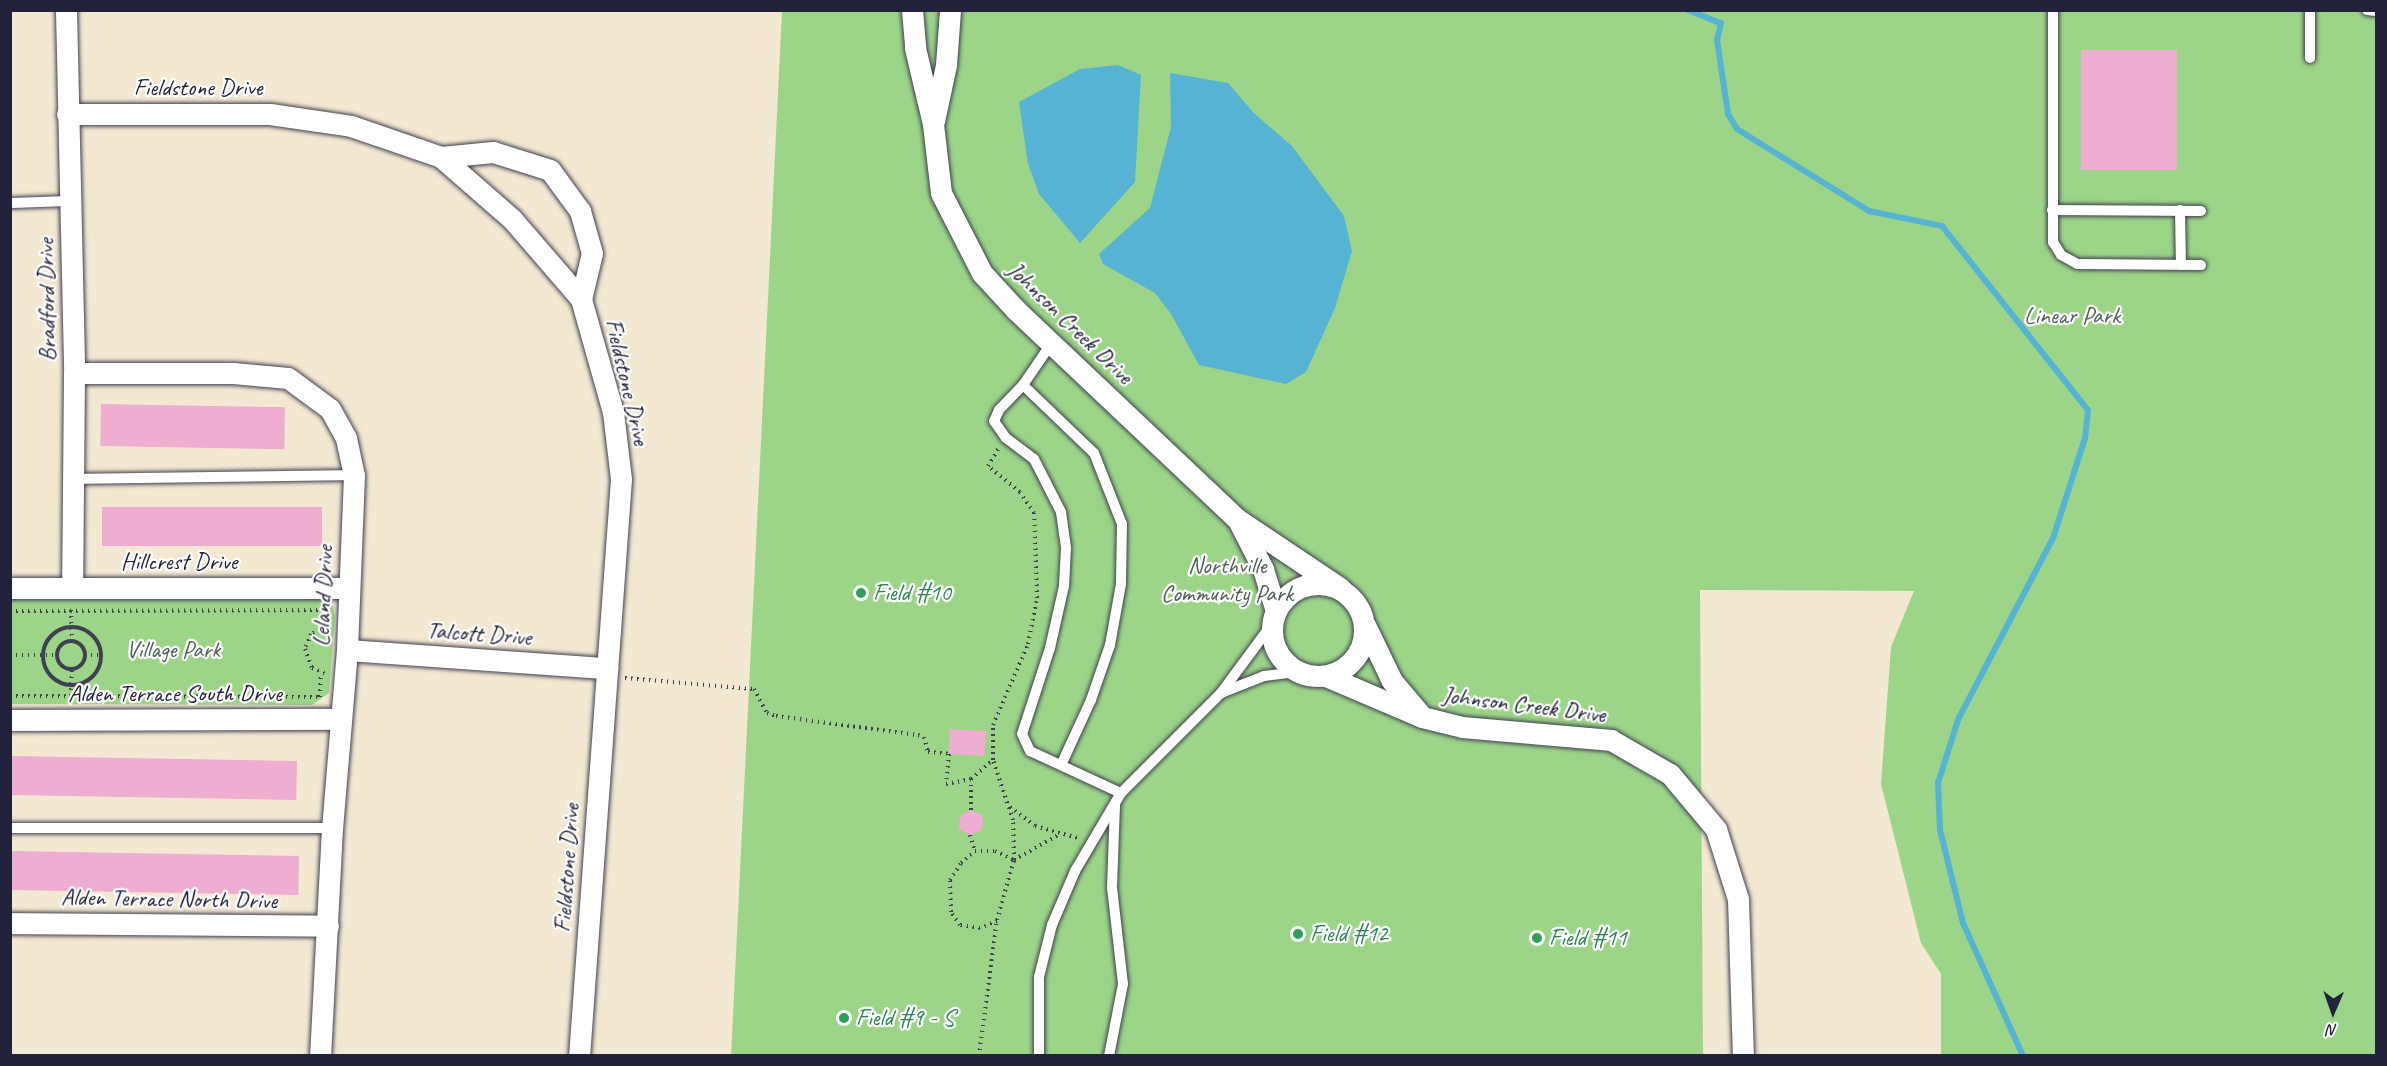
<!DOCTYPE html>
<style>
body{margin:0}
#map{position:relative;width:2387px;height:1066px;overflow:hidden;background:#f3e8d1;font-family:Caveat,sans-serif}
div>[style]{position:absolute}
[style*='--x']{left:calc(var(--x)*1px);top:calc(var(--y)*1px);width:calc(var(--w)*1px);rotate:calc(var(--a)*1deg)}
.green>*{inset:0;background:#9cd588}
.water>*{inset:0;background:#56b3d4}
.stream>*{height:6px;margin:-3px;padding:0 3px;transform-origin:3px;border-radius:3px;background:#56b3d4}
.building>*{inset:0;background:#eeadd1;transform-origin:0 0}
.path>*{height:4px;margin-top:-2px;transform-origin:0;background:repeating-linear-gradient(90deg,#414052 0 1.5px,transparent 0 6px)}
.path>.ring{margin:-2px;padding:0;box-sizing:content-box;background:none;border:4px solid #414052;border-radius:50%}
.roads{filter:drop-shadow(0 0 2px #414052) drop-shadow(0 0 2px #414052)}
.lane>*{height:10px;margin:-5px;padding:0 5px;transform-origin:5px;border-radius:5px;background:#fff}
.street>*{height:21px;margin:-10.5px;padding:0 10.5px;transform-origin:10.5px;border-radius:10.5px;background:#fff}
.street>.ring{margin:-10.5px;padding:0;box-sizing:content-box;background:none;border:21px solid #fff;border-radius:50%}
.dots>*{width:16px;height:16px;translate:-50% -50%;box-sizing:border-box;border:3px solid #fff;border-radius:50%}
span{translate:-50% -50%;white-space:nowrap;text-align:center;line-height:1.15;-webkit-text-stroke:4.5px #fff;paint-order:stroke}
.street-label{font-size:24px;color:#22223b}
.park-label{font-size:24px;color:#4d6156}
.leisure-label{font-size:24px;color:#27864d}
.left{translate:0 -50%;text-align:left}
.frame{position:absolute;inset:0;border:12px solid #22223b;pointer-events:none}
.north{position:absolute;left:2303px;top:982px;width:60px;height:60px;-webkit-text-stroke:4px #fff;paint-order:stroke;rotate:182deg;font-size:16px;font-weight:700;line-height:24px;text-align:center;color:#22223b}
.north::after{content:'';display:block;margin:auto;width:21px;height:27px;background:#22223b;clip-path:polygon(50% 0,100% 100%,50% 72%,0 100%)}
</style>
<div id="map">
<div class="green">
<i style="clip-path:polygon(782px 11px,2376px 11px,2376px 1055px,1941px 1055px,1941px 974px,1921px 943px,1881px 784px,1891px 647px,1914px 591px,1700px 590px,1703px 1055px,731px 1056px)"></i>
<i style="clip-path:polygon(11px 595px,326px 598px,333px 606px,335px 617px,329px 693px,312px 705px,11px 704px)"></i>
</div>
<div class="water">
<i style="clip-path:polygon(1118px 65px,1141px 75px,1135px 182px,1080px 243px,1039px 194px,1028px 164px,1019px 102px,1080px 69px)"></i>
<i style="clip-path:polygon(1170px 73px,1228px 83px,1254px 113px,1292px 146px,1344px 216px,1352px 251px,1335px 308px,1306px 372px,1286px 384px,1199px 365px,1171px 314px,1155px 293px,1103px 264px,1099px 254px,1150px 208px,1171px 127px)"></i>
</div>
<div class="stream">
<i style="--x:1688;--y:10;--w:35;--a:22"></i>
<i style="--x:1721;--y:23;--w:17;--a:103"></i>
<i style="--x:1717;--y:40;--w:75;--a:81.5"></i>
<i style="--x:1728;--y:114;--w:17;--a:59"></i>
<i style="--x:1737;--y:129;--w:155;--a:31.8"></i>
<i style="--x:1869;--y:211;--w:75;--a:11.6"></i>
<i style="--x:1942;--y:226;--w:235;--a:51.6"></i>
<i style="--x:2088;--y:410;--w:28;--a:96"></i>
<i style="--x:2085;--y:438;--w:105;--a:107.7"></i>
<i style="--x:2053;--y:538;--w:205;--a:117.6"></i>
<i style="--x:1958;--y:720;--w:66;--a:107.6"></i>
<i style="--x:1938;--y:783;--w:47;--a:87.6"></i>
<i style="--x:1940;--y:830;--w:96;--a:76.1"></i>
<i style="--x:1963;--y:923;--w:146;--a:65.7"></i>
</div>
<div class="building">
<i style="left:2081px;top:50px;width:96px;height:120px"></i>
<i style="left:101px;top:404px;width:184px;height:42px;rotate:1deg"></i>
<i style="left:102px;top:507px;width:220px;height:39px"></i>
<i style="left:950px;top:729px;width:36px;height:25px;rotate:3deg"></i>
<i style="left:10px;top:756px;width:287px;height:39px;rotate:1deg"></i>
<i style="clip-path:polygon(971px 810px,983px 816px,982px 830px,970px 835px,959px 829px,960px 816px)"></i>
<i style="left:299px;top:856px;width:39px;height:289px;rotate:91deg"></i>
</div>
<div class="path">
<i style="--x:71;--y:610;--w:31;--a:88"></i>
<i style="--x:10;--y:611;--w:316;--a:-0.2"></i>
<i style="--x:326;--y:610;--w:17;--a:93"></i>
<i style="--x:325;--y:627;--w:16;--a:153"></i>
<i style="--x:311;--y:634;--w:16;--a:112"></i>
<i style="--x:305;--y:649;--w:20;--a:70"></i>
<i style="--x:312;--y:668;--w:16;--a:22"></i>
<i class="ring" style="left:43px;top:627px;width:54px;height:54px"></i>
<i class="ring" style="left:57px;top:641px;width:24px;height:24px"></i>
<i style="--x:10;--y:655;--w:47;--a:0"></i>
<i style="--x:85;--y:655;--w:15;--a:0"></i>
<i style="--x:625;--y:678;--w:129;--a:4.9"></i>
<i style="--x:754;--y:689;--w:27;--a:62"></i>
<i style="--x:767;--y:713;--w:9;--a:18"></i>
<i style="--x:776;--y:716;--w:143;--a:7.6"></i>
<i style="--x:918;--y:735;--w:6;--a:18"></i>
<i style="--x:924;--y:737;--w:16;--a:75"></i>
<i style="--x:928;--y:752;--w:21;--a:5"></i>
<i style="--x:949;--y:754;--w:30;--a:96"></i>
<i style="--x:946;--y:784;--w:25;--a:-11"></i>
<i style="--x:10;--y:696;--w:310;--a:0.2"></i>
<i style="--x:320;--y:697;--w:24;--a:-88"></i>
<i style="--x:71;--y:696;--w:26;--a:-88"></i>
<i style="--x:1010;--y:807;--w:31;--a:37"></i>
<i style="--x:1035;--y:826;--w:45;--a:15.6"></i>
<i style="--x:971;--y:810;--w:31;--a:-90"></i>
<i style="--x:971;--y:779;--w:29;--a:-41"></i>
<i style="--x:970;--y:835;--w:17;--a:73"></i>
<i style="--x:997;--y:921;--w:18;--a:158"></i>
<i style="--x:980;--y:928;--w:20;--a:-171"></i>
<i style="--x:960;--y:925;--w:16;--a:-125"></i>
<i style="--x:951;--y:912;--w:32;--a:-92"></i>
<i style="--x:950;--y:880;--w:20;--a:-57"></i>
<i style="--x:961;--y:863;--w:18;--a:-41"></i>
<i style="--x:975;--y:851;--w:20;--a:0"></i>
<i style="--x:995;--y:851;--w:21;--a:25"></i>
<i style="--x:1014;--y:860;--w:51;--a:-29.6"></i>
<i style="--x:979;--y:1056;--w:137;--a:-82.5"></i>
<i style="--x:997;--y:920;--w:62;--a:-74.2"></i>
<i style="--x:1014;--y:860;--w:40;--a:-91.4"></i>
<i style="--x:1013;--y:820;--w:63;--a:-108.4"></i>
<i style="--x:993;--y:760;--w:35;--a:-90"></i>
<i style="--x:993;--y:725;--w:88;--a:-66.6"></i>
<i style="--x:1028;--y:644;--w:47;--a:-78.9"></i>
<i style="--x:1037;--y:598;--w:85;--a:-92"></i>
<i style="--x:1034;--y:513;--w:25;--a:-124"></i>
<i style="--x:1020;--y:492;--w:41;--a:-140.9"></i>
<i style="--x:988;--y:466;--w:21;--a:-59"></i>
</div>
<div class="roads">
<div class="lane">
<i style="--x:2053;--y:10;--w:232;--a:90"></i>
<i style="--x:2053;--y:242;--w:15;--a:58"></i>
<i style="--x:2061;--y:255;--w:18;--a:29"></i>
<i style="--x:2077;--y:264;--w:124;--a:0.5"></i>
<i style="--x:2367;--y:10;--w:9;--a:6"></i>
<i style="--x:2310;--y:58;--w:48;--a:-90"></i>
<i style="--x:10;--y:203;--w:60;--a:-1.9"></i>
<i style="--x:2052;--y:210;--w:149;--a:0.4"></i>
<i style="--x:2180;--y:210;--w:55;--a:89"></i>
<i style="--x:1051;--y:344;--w:50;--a:124.3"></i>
<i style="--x:1023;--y:385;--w:35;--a:134"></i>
<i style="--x:999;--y:410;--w:12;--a:114"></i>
<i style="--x:994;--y:421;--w:21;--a:55"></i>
<i style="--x:1006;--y:438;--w:35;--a:37"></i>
<i style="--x:1034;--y:459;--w:59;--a:63"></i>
<i style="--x:1061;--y:512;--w:36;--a:82"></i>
<i style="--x:1066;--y:548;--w:38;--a:93"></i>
<i style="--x:1064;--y:586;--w:64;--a:102.7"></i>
<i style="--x:1050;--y:648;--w:90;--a:108"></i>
<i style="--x:1022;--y:734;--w:19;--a:65"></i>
<i style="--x:1030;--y:751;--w:100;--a:24.8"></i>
<i style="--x:1023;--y:385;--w:98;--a:43.8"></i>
<i style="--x:1094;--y:453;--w:76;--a:68.5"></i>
<i style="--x:1122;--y:524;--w:60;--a:91"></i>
<i style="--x:1121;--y:584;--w:62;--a:100.2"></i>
<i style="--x:1110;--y:645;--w:58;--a:109.1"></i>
<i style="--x:1091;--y:700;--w:69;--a:114.7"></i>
<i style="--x:72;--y:479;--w:282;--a:-0.8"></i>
<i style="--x:1221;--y:693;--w:46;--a:-21.6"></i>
<i style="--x:1264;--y:676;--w:34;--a:-7"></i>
<i style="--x:10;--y:828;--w:322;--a:0"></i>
<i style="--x:1039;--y:1056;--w:79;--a:-90"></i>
<i style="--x:1039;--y:977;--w:54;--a:-76"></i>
<i style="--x:1052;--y:925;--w:59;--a:-66.9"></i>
<i style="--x:1075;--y:871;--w:91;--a:-59.5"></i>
<i style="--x:1121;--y:793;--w:141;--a:-45"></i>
<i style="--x:1221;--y:693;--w:86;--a:-53.5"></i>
<i style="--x:1109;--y:1056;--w:73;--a:-79"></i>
<i style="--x:1123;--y:984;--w:98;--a:-96.5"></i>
<i style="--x:1112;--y:887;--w:82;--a:-87.9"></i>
</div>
<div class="street">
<i style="--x:66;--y:10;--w:363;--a:88.7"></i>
<i style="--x:74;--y:373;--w:215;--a:90.5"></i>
<i style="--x:912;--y:10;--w:38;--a:85"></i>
<i style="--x:915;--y:48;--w:78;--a:76.7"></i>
<i style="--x:933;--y:124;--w:69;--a:83.4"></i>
<i style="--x:941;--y:193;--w:90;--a:62.9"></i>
<i style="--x:982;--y:273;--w:50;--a:47.4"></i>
<i style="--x:1016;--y:310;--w:304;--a:43.4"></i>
<i style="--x:1237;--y:519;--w:124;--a:33.8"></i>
<i style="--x:67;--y:114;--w:203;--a:0"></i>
<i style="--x:270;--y:114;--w:82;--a:8.4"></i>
<i style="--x:351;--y:126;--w:95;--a:19"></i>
<i style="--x:441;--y:157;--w:94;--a:41.1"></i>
<i style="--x:512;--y:219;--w:106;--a:49.2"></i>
<i style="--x:581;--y:299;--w:117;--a:74.2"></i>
<i style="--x:613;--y:412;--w:67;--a:83.2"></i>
<i style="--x:621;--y:479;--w:579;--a:94.16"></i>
<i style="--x:934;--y:121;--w:57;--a:-77.9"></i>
<i style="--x:946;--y:65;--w:55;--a:-85.8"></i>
<i style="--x:441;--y:157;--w:52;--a:-5.5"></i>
<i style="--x:493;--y:152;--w:60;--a:17.5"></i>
<i style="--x:550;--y:170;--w:51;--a:53.8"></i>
<i style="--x:580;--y:211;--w:44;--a:74.1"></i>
<i style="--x:592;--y:253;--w:47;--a:103.4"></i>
<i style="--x:74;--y:373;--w:159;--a:0"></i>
<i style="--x:233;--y:373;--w:55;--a:5.2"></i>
<i style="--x:288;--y:378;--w:52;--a:36.4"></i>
<i style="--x:330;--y:409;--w:33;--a:61"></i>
<i style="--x:346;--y:438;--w:38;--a:78"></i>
<i style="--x:354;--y:475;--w:175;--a:92.3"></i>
<i style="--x:347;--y:650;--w:179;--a:94.8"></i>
<i style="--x:332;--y:828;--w:228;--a:93"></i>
<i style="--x:1239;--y:522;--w:53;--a:62.9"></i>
<i style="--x:1263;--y:569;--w:44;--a:72.8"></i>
<i class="ring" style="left:1272px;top:584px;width:71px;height:71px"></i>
<i style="--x:10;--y:588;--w:338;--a:0"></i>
<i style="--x:1366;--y:627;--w:60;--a:64.3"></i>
<i style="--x:1392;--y:681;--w:43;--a:49.7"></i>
<i style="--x:347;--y:650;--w:261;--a:4"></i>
<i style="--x:1326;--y:676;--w:104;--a:23.1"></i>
<i style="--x:1422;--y:717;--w:41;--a:14"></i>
<i style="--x:1462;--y:727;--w:150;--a:5"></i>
<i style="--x:1611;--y:740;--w:68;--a:30"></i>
<i style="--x:1670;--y:774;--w:72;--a:50.1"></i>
<i style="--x:1716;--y:829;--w:73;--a:72.6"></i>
<i style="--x:1738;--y:899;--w:157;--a:88.2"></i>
<i style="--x:10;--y:720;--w:330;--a:-0.2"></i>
<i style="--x:10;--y:923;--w:318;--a:0.5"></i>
</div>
</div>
<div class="dots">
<i style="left:861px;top:593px;background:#2e9e5b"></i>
<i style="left:1298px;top:934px;background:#2e9e5b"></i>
<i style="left:1537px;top:938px;background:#2e9e5b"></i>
<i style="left:844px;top:1018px;background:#2e9e5b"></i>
</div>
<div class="street-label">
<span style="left:198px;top:88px">Fieldstone Drive</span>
<span style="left:47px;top:300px;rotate:-91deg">Bradford Drive</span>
<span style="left:1070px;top:323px;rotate:44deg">Johnson Creek Drive</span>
<span style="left:627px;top:382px;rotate:77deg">Fieldstone Drive</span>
<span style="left:179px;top:562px">Hillcrest Drive</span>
<span style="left:323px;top:596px;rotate:-88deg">Leland Drive</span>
<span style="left:479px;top:634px;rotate:4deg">Talcott Drive</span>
<span style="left:175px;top:694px">Alden Terrace South Drive</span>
<span style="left:1524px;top:705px;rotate:7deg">Johnson Creek Drive</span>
<span style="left:567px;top:868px;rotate:-86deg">Fieldstone Drive</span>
<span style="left:169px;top:899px;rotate:1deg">Alden Terrace North Drive</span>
</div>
<div class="park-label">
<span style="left:2072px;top:316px">Linear Park</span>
<span style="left:1227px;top:580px">Northville<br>Community Park</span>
<span style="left:173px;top:650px">Village Park</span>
</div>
<div class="leisure-label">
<span class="left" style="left:873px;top:593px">Field #10</span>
<span class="left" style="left:1310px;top:934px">Field #12</span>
<span class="left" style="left:1549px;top:938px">Field #11</span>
<span class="left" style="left:856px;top:1018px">Field #9 - S</span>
</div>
<div class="frame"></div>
<div class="north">N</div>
</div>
